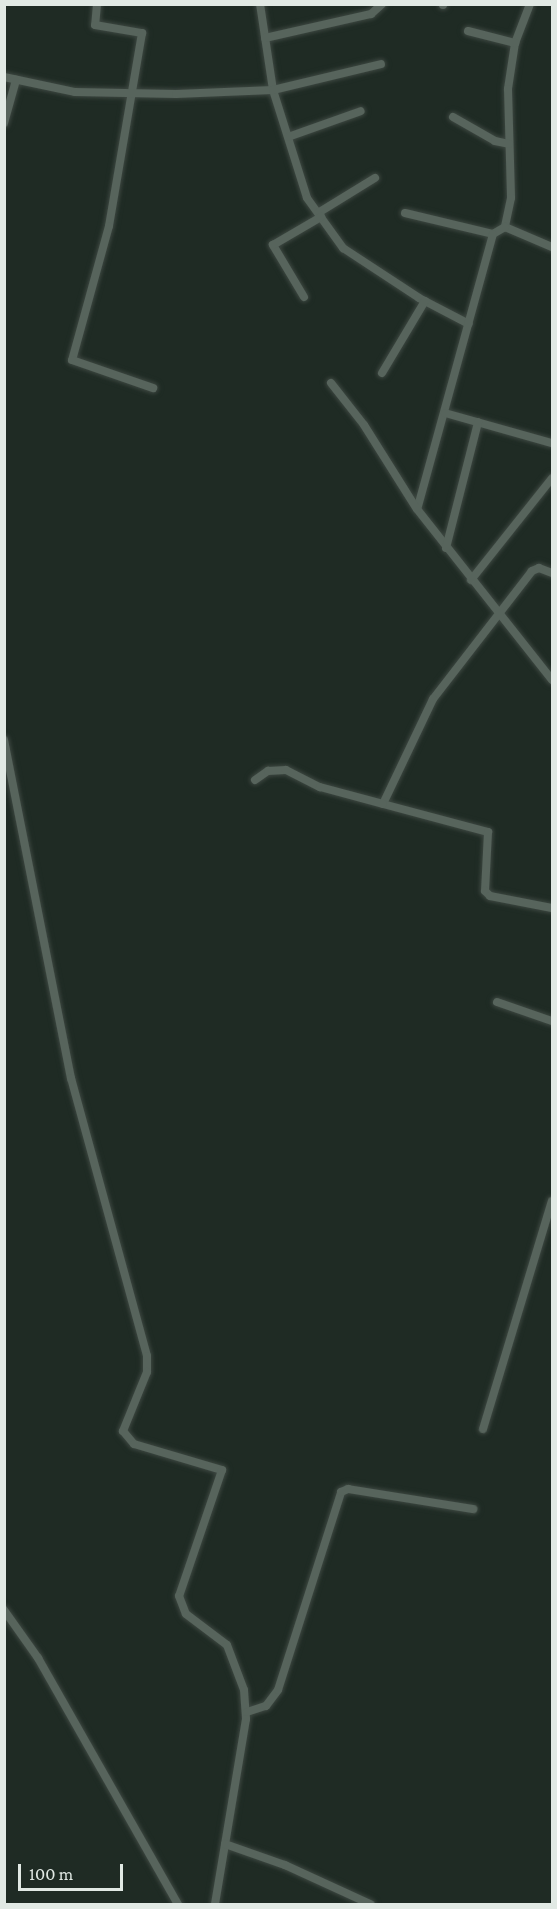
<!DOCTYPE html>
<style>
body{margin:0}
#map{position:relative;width:557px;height:1909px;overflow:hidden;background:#1f2b24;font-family:"Crimson Pro",serif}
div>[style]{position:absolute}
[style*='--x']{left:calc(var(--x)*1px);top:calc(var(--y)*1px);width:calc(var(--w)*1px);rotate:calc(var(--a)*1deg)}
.roads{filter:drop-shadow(0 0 2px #3d4741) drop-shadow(0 0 2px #3d4741)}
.street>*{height:8px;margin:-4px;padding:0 4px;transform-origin:4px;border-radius:4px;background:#57645c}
span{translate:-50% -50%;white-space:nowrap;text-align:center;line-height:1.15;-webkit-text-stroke:6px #1f2b24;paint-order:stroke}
.frame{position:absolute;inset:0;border:6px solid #e1e9e4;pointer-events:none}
.scale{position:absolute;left:18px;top:1864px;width:105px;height:27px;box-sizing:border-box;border:3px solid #e1e9e4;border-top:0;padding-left:8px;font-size:18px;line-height:21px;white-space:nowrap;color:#e1e9e4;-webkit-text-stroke:4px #1f2b24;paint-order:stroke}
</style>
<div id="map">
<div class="roads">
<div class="street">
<i style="--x:97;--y:4;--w:21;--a:95"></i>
<i style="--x:95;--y:25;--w:48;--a:9.7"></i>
<i style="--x:142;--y:33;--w:196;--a:99.7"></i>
<i style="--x:109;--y:226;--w:139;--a:105.4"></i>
<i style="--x:72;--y:360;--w:86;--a:19.1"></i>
<i style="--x:260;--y:4;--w:87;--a:81.4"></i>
<i style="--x:273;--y:90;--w:113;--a:72.5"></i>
<i style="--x:307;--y:198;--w:62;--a:54.2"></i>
<i style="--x:343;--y:248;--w:91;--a:33.3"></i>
<i style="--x:419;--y:298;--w:56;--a:27.5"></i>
<i style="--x:443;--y:4;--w:1;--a:90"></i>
<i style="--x:530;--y:4;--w:42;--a:111"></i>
<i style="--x:515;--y:43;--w:47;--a:98.7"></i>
<i style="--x:508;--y:89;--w:109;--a:88.4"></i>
<i style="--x:511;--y:198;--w:30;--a:102"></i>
<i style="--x:505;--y:227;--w:51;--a:23.1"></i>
<i style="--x:468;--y:31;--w:49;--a:14.3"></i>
<i style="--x:265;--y:38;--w:109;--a:-12.8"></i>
<i style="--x:371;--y:14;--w:15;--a:-42"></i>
<i style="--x:4;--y:77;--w:73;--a:11.9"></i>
<i style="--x:75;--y:92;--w:101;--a:1.1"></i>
<i style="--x:176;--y:94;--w:97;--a:-2.4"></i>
<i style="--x:273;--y:90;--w:111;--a:-13.5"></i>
<i style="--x:453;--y:117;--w:48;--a:29.7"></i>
<i style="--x:495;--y:141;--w:14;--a:12"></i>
<i style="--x:4;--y:123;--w:45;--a:-74.4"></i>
<i style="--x:288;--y:137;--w:77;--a:-19.6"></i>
<i style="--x:318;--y:213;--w:67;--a:-31.6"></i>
<i style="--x:405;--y:213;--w:90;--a:13.4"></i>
<i style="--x:505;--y:227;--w:14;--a:150"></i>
<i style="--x:493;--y:234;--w:285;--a:105.4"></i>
<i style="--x:417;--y:509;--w:218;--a:51.7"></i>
<i style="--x:304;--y:297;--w:61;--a:-120.8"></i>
<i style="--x:273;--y:245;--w:56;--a:-30.3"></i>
<i style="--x:382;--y:373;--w:84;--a:-59.2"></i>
<i style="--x:331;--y:383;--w:53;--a:51.8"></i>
<i style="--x:364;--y:425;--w:99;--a:57.8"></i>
<i style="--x:445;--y:413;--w:111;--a:15.7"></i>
<i style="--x:446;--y:548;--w:130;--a:-75.7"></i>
<i style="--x:552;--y:573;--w:14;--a:-159"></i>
<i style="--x:539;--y:568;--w:8;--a:157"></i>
<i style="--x:532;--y:571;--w:162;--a:127.7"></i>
<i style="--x:433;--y:699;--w:116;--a:115.5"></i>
<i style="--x:383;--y:804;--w:109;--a:14.9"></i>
<i style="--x:488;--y:832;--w:59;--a:92.9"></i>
<i style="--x:485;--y:891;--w:7;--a:45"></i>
<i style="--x:490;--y:896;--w:63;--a:11"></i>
<i style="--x:471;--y:580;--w:130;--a:-51.5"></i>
<i style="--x:4;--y:740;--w:345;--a:78.8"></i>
<i style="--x:71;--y:1078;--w:288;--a:74.7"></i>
<i style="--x:147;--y:1356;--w:16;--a:90"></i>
<i style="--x:147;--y:1372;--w:64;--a:112.1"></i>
<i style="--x:123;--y:1431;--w:17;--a:50"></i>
<i style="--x:134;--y:1444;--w:92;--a:16.5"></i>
<i style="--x:222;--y:1470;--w:133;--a:108.8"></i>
<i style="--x:179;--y:1596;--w:19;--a:69"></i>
<i style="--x:186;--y:1614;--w:51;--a:37.1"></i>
<i style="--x:227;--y:1645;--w:48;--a:69.3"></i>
<i style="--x:244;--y:1690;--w:29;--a:86"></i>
<i style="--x:246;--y:1719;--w:127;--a:99.5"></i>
<i style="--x:255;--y:780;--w:16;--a:-35"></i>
<i style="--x:268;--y:771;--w:18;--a:-3"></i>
<i style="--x:286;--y:770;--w:38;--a:27"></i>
<i style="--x:320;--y:787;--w:65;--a:15.1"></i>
<i style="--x:497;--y:1002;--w:58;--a:19.1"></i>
<i style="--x:483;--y:1429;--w:238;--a:-73.2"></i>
<i style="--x:4;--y:1610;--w:59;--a:54.7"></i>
<i style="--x:38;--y:1658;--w:283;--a:60.4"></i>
<i style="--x:247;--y:1712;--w:20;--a:-18"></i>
<i style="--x:266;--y:1706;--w:20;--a:-53"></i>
<i style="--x:278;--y:1690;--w:208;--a:-72.3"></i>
<i style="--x:341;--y:1492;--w:8;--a:-23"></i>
<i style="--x:348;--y:1489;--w:127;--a:9.1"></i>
<i style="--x:215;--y:1904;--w:61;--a:-80.5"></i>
<i style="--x:225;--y:1844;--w:64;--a:19.3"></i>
<i style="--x:285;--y:1865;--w:94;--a:24.6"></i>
</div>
</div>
<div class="frame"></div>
<div class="scale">100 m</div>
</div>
